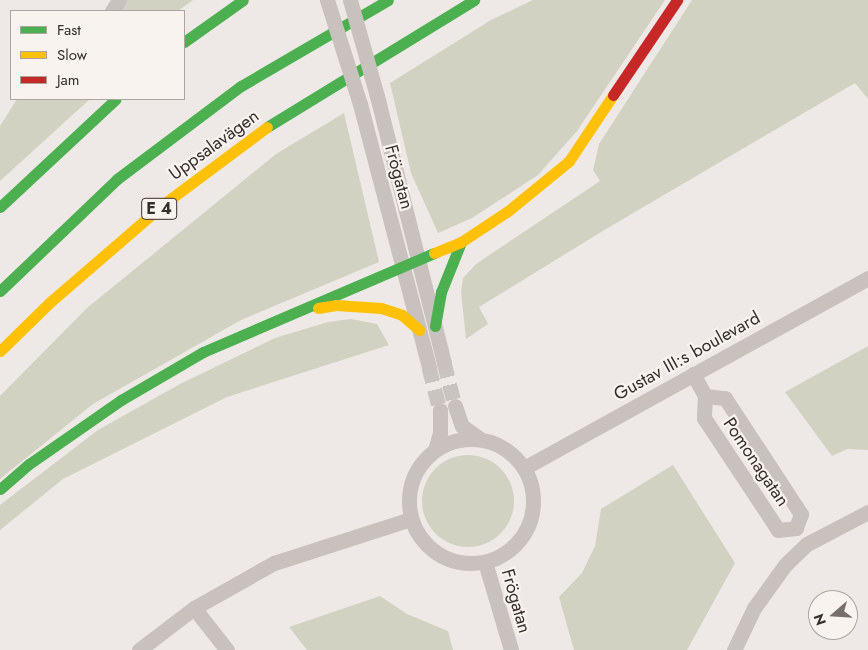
<!DOCTYPE html>
<meta charset="utf-8">
<style>
body{margin:0}
#map{position:relative;width:868px;height:650px;overflow:hidden;background:#eee9e6;font-family:Jost,sans-serif}
div>[style]{position:absolute}
[style*='--x']{left:calc(var(--x)*1px);top:calc(var(--y)*1px);width:calc(var(--w)*1px);rotate:calc(var(--a)*1deg)}
.green>*{inset:0;background:#d1d2c2}
.round{border-radius:50%}
.street-tunnel>*{height:15px;margin-top:-7.5px;transform-origin:0;background:repeating-linear-gradient(90deg,#cac4c1 0 15px,transparent 0 23px)}
.street>*{height:15px;margin:-7.5px;padding:0 7.5px;transform-origin:7.5px;border-radius:7.5px;background:#c8c1be}
.street>.ring{margin:-7.5px;padding:0;box-sizing:content-box;background:none;border:15px solid #c8c1be;border-radius:50%}
.fast>*{height:11px;margin:-5.5px;padding:0 5.5px;transform-origin:5.5px;border-radius:5.5px;background:#4caf50}
.slow>*{height:11px;margin:-5.5px;padding:0 5.5px;transform-origin:5.5px;border-radius:5.5px;background:#ffc107}
.jam>*{height:11px;margin:-5.5px;padding:0 5.5px;transform-origin:5.5px;border-radius:5.5px;background:#c62828}
.street-bridge>*{height:15px;margin:-7.5px;padding:0 7.5px;transform-origin:7.5px;border-radius:7.5px;background:#c8c1be}
span{translate:-50% -50%;white-space:nowrap;text-align:center;line-height:1.15;-webkit-text-stroke:4.5px #f9f3ef;paint-order:stroke}
.shield-label span{padding:1px 4px;background:#f9f3ef;border:1px solid;border-radius:4px;-webkit-text-stroke-width:0}
.shield-label{font-size:16px;color:#382e2c;font-weight:700}
.street-label{font-size:18px;color:#382e2c}
.legend{position:absolute;left:10px;top:10px;width:175px;height:90px;box-sizing:border-box;background:#f9f3ef;border:1px solid #aca4a1;margin:0;padding:6px 9px;list-style:none;font-size:15px;color:#382e2c}
.legend li{display:flex;align-items:center;gap:10px;height:25px}
.legend b{width:25px;border:1px solid #aca4a1}
.north{position:absolute;left:808px;top:590px;width:50px;height:50px;box-sizing:border-box;background:#f9f3ef;border:1px solid #aca4a1;border-radius:50%;rotate:251deg;font-size:14px;font-weight:700;line-height:20px;text-align:center;color:#382e2c}
.north::after{content:'';display:block;margin:auto;width:18px;height:22px;background:#786f6d;clip-path:polygon(50% 0,100% 100%,50% 72%,0 100%)}
</style>
<div id="map">
<div class="green">
<i style="clip-path:polygon(124px 0,193px 0,178px 11px,118px 11px)"></i>
<i style="clip-path:polygon(533px 0,665px 0,577px 131px,538px 175px,472px 218px,438px 233px,411px 173px,390px 83px,491px 20px)"></i>
<i style="clip-path:polygon(692px 0,868px 0,868px 99px,855px 83px,606px 229px,479px 307px,488px 324px,466px 339px,461px 292px,463px 278px,476px 264px,600px 181px,593px 170px,599px 144px)"></i>
<i style="clip-path:polygon(17px 99px,90px 99px,0 181px,0 126px)"></i>
<i style="clip-path:polygon(344px 113px,379px 262px,241px 320px,93px 404px,0 479px,0 396px,87px 308px,276px 154px)"></i>
<i style="clip-path:polygon(351px 319px,377px 324px,389px 345px,227px 397px,63px 479px,0 530px,0 505px,98px 430px,180px 384px,275px 338px,328px 322px)"></i>
<i style="clip-path:polygon(868px 346px,868px 450px,847px 449px,832px 456px,785px 392px)"></i>
<i class="round" style="left:422px;top:455px;width:92px;height:92px"></i>
<i style="clip-path:polygon(673px 465px,735px 563px,687px 650px,574px 650px,559px 597px,582px 573px,595px 546px,601px 509px)"></i>
<i style="clip-path:polygon(380px 596px,407px 614px,448px 631px,453px 650px,307px 650px,289px 627px)"></i>
</div>
<div class="street-tunnel">
<i style="--x:444;--y:362;--w:45;--a:76"></i>
<i style="--x:429;--y:367;--w:44;--a:75.7"></i>
</div>
<div class="street">
<i style="--x:112;--y:11;--w:13;--a:-58"></i>
<i style="--x:377;--y:96;--w:274;--a:75.9"></i>
<i style="--x:360;--y:104;--w:272;--a:75.3"></i>
<i style="--x:693;--y:374;--w:25;--a:61"></i>
<i style="--x:705;--y:396;--w:22;--a:93"></i>
<i style="--x:704;--y:418;--w:134;--a:56.5"></i>
<i style="--x:778;--y:530;--w:18;--a:-6"></i>
<i style="--x:705;--y:396;--w:20;--a:6"></i>
<i style="--x:725;--y:398;--w:139;--a:56.8"></i>
<i style="--x:801;--y:514;--w:15;--a:110"></i>
<i style="--x:455;--y:406;--w:21;--a:71"></i>
<i style="--x:462;--y:426;--w:22;--a:36"></i>
<i class="ring" style="left:409px;top:439px;width:109px;height:109px"></i>
<i style="--x:435;--y:450;--w:18;--a:-74"></i>
<i style="--x:440;--y:433;--w:23;--a:-90"></i>
<i style="--x:524;--y:468;--w:393;--a:-28.9"></i>
<i style="--x:485;--y:562;--w:92;--a:73.5"></i>
<i style="--x:194;--y:608;--w:53;--a:51.8"></i>
<i style="--x:139;--y:650;--w:69;--a:-37.4"></i>
<i style="--x:194;--y:608;--w:92;--a:-29.4"></i>
<i style="--x:274;--y:563;--w:144;--a:-17.8"></i>
<i style="--x:734;--y:650;--w:47;--a:-64.5"></i>
<i style="--x:754;--y:608;--w:53;--a:-54.2"></i>
<i style="--x:785;--y:565;--w:30;--a:-44"></i>
<i style="--x:807;--y:544;--w:69;--a:-27.7"></i>
</div>
<div class="fast">
<i style="--x:184;--y:42;--w:72;--a:-35.4"></i>
<i style="--x:267;--y:127;--w:243;--a:-31.5"></i>
<i style="--x:0;--y:207;--w:158;--a:-43"></i>
<i style="--x:0;--y:291;--w:162;--a:-43.7"></i>
<i style="--x:117;--y:179;--w:155;--a:-36.9"></i>
<i style="--x:241;--y:86;--w:170;--a:-30.3"></i>
<i style="--x:435;--y:326;--w:35;--a:-80"></i>
<i style="--x:441;--y:292;--w:54;--a:-68.2"></i>
<i style="--x:0;--y:489;--w:38;--a:-41"></i>
<i style="--x:29;--y:464;--w:112;--a:-34.8"></i>
<i style="--x:121;--y:400;--w:95;--a:-30.3"></i>
<i style="--x:203;--y:352;--w:251;--a:-23.2"></i>
</div>
<div class="slow">
<i style="--x:434;--y:253;--w:29;--a:-22"></i>
<i style="--x:461;--y:242;--w:56;--a:-33.4"></i>
<i style="--x:508;--y:211;--w:79;--a:-39.3"></i>
<i style="--x:569;--y:161;--w:79;--a:-56.3"></i>
<i style="--x:318;--y:308;--w:18;--a:-9"></i>
<i style="--x:336;--y:305;--w:45;--a:3.8"></i>
<i style="--x:381;--y:308;--w:22;--a:18"></i>
<i style="--x:402;--y:315;--w:23;--a:41"></i>
<i style="--x:0;--y:351;--w:69;--a:-44.4"></i>
<i style="--x:49;--y:303;--w:153;--a:-40.8"></i>
<i style="--x:165;--y:203;--w:127;--a:-36.7"></i>
</div>
<div class="jam">
<i style="--x:613;--y:95;--w:115;--a:-56"></i>
</div>
<div class="street-bridge">
<i style="--x:327;--y:0;--w:109;--a:72.4"></i>
<i style="--x:350;--y:0;--w:100;--a:74.3"></i>
</div>
<div class="shield-label">
<span style="left:159px;top:209px">E 4</span>
</div>
<div class="street-label">
<span style="left:214px;top:145px;rotate:-36deg">Uppsalavägen</span>
<span style="left:399px;top:177px;rotate:75deg">Frögatan</span>
<span style="left:687px;top:356px;rotate:-29deg">Gustav III:s boulevard</span>
<span style="left:756px;top:462px;rotate:56deg">Pomonagatan</span>
<span style="left:516px;top:601px;rotate:74deg">Frögatan</span>
</div>
<ul class="legend">
<li><b style="height:6px;background:#4caf50"></b>Fast</li>
<li><b style="height:6px;background:#ffc107"></b>Slow</li>
<li><b style="height:6px;background:#c62828"></b>Jam</li>
</ul>
<div class="north">N</div>
</div>
